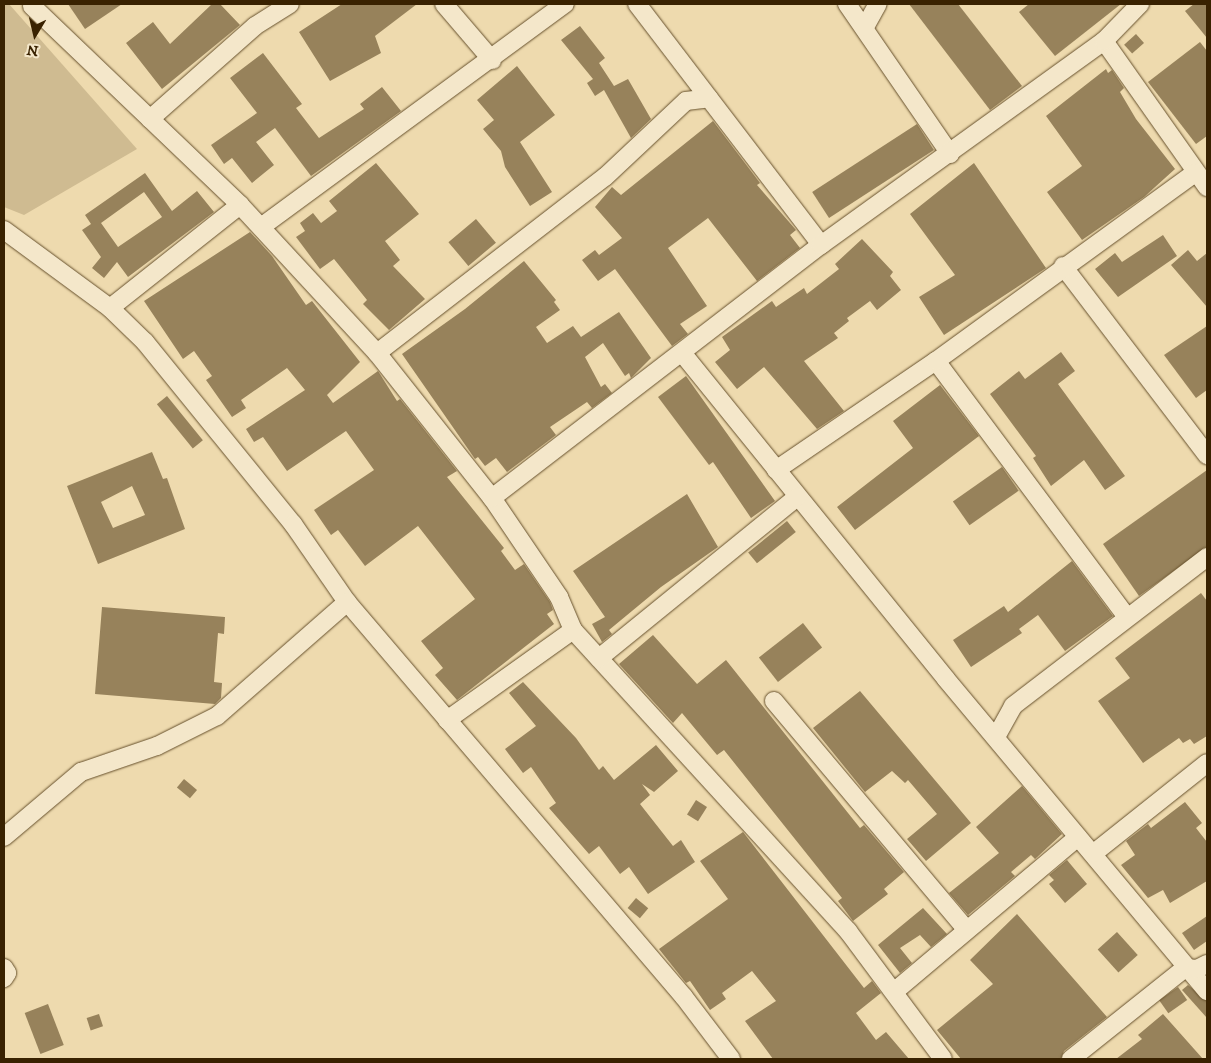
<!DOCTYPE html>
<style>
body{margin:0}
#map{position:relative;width:1211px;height:1063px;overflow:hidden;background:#eedaae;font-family:"IM FELL DW Pica",serif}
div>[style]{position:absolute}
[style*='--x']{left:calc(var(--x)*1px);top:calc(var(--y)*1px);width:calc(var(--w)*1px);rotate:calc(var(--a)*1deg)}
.green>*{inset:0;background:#cfbb91}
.building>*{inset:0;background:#97825b;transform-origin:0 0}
.roads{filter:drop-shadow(0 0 1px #66502c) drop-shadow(0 0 1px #66502c)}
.minor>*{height:18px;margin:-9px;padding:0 9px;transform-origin:9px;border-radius:9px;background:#f4e7ca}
span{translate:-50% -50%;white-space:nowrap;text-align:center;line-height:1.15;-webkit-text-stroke:4px #f4e7ca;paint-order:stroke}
.frame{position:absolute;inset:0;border:5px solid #392201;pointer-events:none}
.north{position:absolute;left:10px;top:10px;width:50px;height:50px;-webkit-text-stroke:4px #f4e7ca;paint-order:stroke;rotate:189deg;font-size:14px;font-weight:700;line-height:20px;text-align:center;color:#392201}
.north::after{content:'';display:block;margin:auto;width:18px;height:22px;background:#392201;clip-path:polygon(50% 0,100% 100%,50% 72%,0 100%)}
</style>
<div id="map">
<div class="green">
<i style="clip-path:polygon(4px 4px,9px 4px,137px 149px,24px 215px,4px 207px)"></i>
</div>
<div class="building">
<i style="clip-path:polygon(68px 4px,122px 4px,85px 29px)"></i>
<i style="clip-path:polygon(212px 4px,220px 4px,240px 25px,162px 89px,126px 43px,153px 22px,170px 44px)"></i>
<i style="clip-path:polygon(342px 4px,417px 4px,375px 36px,381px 53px,330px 81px,299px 32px)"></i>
<i style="clip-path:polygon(909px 4px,958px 4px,1022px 86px,990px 110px)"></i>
<i style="clip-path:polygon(1029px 4px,1121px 4px,1055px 56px,1019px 12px)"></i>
<i style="clip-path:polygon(1194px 4px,1207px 4px,1207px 38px,1185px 11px)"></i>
<i style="clip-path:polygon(580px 26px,605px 58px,599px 63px,614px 86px,628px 79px,651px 119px,631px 138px,604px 90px,595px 96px,587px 83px,593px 79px,561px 40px)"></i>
<i style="left:1136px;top:34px;width:12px;height:16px;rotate:48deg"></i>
<i style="clip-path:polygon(1200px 42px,1207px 51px,1207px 136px,1196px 144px,1148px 82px)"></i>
<i style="clip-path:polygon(263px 53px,302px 104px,296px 108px,319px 138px,364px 109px,360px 104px,382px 87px,401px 111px,311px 176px,275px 128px,256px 142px,274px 165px,252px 183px,232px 158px,224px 164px,211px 145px,257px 113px,230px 78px)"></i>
<i style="clip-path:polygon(517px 66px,555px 115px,520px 142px,552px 192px,530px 206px,505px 167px,501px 151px,483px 129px,494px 120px,477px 100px)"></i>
<i style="clip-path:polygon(1106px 69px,1108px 73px,1112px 70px,1124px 88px,1120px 92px,1136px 119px,1175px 169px,1144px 197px,1082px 240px,1047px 192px,1082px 166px,1046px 116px)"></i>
<i style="clip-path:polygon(713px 121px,760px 183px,757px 185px,796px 230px,790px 235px,800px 248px,757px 281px,708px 218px,668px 248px,707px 306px,680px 324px,688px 334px,672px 346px,615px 269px,598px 281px,582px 260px,595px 250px,599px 255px,622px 238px,595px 207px,612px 187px,621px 195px)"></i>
<i style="left:917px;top:124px;width:31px;height:125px;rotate:57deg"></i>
<i style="clip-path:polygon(376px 163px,419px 214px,385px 241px,400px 260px,393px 266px,425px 299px,389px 330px,363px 304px,367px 300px,334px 259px,320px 269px,296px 237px,305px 231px,300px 223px,313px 213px,321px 223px,337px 211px,329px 201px)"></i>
<i style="clip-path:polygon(974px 163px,1046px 268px,944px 335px,919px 297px,955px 275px,910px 214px)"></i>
<i style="clip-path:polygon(evenodd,145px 173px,172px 211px,197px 191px,214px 212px,128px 277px,117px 262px,104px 278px,92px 268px,101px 257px,82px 230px,91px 224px,85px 215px,145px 173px,144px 192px,162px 217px,118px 247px,101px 223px,144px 192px)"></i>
<i style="left:476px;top:219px;width:31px;height:36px;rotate:50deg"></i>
<i style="clip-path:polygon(250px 232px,272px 256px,306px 305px,312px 301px,360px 362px,327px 395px,333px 403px,378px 371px,397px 401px,400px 399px,457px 471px,447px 477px,504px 548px,501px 551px,515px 570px,524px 564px,550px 602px,553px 610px,547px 614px,554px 624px,457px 700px,435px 675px,443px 668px,421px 641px,475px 599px,418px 526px,365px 566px,338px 530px,331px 535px,314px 510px,374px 470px,346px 431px,287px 471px,263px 437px,254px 442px,246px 429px,305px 390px,287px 368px,241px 400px,246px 408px,232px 417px,206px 380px,212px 376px,194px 351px,183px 359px,144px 301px)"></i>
<i style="clip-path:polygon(1163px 235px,1177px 256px,1118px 297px,1095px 269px,1115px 253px,1122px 262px)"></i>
<i style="clip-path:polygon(862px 239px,893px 272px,890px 276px,901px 290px,877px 310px,870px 301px,847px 318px,849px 321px,834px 333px,838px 338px,804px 361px,844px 411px,817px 429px,764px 367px,737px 389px,715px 362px,730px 350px,722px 337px,772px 301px,776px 307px,804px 288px,807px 294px,839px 269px,835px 264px)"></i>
<i style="clip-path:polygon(1188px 250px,1197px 261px,1207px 253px,1207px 307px,1171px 265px)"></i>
<i style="clip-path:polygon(524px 261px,556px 300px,554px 302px,560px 310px,536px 327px,547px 343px,573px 326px,581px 337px,619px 312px,651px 358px,631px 378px,629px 373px,625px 376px,603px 343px,585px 357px,601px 387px,605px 384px,612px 393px,592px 408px,587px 402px,550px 427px,556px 435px,507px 472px,496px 458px,485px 466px,478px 457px,475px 459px,402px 354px,465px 309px)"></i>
<i style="clip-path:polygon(1207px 326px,1207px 390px,1196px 398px,1164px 355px)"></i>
<i style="clip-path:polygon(1061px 352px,1075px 371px,1058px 384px,1125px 476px,1105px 490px,1084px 460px,1051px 486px,1033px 458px,1036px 456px,990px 394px,1019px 371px,1025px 379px)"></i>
<i style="clip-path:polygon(686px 376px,775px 501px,751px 518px,713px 462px,709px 465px,658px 397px)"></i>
<i style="clip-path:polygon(940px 385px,979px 436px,855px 530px,837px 507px,913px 448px,893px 421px)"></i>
<i style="left:167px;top:396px;width:57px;height:13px;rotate:51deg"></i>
<i style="clip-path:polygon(evenodd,152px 452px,163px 479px,167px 478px,185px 529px,98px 564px,67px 486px,152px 452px,132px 486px,145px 515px,113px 528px,101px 502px,132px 486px)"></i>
<i style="left:1002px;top:467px;width:29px;height:60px;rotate:55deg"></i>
<i style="clip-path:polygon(1207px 470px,1207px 547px,1139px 596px,1103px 544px)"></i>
<i style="clip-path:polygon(687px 494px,718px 547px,661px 587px,609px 630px,612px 634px,602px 642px,592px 624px,605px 617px,573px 571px)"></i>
<i style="left:787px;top:521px;width:14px;height:50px;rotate:51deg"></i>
<i style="clip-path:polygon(1072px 561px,1113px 616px,1065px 651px,1038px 615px,1019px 629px,1022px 633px,971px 667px,953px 640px,1004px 606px,1008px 612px)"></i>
<i style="clip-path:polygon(1201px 593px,1207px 601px,1207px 736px,1194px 744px,1190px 739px,1183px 743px,1179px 738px,1143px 763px,1098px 701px,1130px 678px,1115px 658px)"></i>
<i style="clip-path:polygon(102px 607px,225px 617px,224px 634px,218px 633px,214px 682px,222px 683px,221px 698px,215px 704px,95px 694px)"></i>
<i style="left:803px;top:623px;width:31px;height:56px;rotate:52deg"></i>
<i style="clip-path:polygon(653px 635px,697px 684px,726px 660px,860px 828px,864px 825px,904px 872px,884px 889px,888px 894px,853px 921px,838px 901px,842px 898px,724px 750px,717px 755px,682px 713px,673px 723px,619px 664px)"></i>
<i style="clip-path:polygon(523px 682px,576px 738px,599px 770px,603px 766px,614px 780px,656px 745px,678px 771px,654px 792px,642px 784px,650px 795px,640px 804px,673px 846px,681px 840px,695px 862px,648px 894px,629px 867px,620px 874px,599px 846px,589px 854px,549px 808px,556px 803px,531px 767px,523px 773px,505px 749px,536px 726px,509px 693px)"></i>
<i style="clip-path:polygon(860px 691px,971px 823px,926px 861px,907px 839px,937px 814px,908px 780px,905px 783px,892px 771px,865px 792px,813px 728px)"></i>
<i style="left:184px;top:779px;width:17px;height:11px;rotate:40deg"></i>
<i style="clip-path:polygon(1022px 786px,1062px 834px,1035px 859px,1031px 855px,1011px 872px,1015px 876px,968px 915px,949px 893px,999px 853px,976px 827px)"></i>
<i style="left:696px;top:800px;width:13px;height:17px;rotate:32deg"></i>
<i style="clip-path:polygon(1185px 802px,1202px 823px,1196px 828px,1207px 842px,1207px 881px,1170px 903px,1163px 890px,1148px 898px,1121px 865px,1135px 855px,1126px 841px,1148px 824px,1151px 828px)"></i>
<i style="clip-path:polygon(743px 832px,864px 988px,872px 981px,881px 993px,856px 1013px,876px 1040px,886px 1032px,909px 1059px,773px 1059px,745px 1021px,776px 1001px,752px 971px,722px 993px,726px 999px,710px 1010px,690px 981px,686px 983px,659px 949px,728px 899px,700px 861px)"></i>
<i style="clip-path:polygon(1067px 860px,1087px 884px,1065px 903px,1049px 884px,1054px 880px,1049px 875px)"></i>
<i style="left:636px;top:898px;width:16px;height:13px;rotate:40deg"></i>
<i style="clip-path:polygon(923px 908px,947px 934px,931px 947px,920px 935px,900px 948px,912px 963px,900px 973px,878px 945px)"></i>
<i style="clip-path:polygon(1017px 914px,1107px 1017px,1064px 1051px,1061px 1059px,961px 1059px,937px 1030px,993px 984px,970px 960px)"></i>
<i style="clip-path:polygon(1207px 916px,1207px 941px,1194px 950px,1182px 933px)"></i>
<i style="left:1117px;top:932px;width:31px;height:26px;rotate:48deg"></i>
<i style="clip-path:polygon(1188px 985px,1207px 1001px,1207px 1018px,1182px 990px)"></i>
<i style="left:1178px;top:987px;width:16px;height:23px;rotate:55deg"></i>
<i style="left:48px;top:1004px;width:44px;height:25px;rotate:69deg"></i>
<i style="left:99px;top:1014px;width:13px;height:13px;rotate:72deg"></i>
<i style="clip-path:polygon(1163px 1014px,1203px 1059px,1116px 1059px,1142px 1039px,1138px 1035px)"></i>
</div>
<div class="roads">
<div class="minor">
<i style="--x:444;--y:4;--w:74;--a:49.4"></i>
<i style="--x:637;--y:4;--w:303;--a:52.6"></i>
<i style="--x:847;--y:4;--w:182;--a:55.5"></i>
<i style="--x:32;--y:6;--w:288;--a:43.7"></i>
<i style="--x:240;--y:205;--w:202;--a:47.2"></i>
<i style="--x:377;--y:353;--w:185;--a:51.6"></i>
<i style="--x:492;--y:498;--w:120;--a:55.9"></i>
<i style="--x:559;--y:597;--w:36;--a:67"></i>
<i style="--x:573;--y:630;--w:408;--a:47.6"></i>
<i style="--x:848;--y:931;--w:159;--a:53.4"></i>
<i style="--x:865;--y:27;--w:26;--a:-61"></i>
<i style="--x:1104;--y:41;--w:179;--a:54.8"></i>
<i style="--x:150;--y:119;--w:140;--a:-41.5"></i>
<i style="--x:255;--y:26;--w:41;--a:-32.2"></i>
<i style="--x:261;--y:227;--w:377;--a:-36.3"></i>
<i style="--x:4;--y:230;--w:132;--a:36.3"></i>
<i style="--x:110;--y:308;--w:49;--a:44.2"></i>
<i style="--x:145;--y:342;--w:235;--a:50.9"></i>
<i style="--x:293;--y:524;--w:95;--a:55.3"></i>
<i style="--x:347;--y:602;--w:519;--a:49.53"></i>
<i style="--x:684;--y:997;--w:78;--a:52.8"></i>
<i style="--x:1063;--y:266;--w:238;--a:52.7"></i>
<i style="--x:110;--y:308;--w:166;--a:-38.4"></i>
<i style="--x:377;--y:353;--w:288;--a:-37.7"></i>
<i style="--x:605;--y:177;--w:111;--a:-43.2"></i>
<i style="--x:686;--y:101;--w:23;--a:-7"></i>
<i style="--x:683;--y:354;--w:418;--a:51"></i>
<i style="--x:946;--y:679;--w:407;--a:50.1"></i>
<i style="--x:936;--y:361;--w:318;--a:53.3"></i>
<i style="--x:776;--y:470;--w:194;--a:-34.3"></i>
<i style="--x:936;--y:361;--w:320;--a:-36"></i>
<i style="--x:492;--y:498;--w:415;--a:-37.6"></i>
<i style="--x:821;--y:245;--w:349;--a:-35.8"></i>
<i style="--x:1104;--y:41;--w:52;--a:-45.8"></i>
<i style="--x:599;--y:658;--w:255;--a:-39.1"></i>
<i style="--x:774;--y:701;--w:299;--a:49.9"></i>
<i style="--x:447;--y:720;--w:155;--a:-35.5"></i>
<i style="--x:996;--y:737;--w:35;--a:-61"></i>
<i style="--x:1013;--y:706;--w:245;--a:-37.5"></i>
<i style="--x:4;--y:837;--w:101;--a:-40.2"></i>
<i style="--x:81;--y:772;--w:80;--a:-18.9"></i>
<i style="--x:157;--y:746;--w:67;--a:-26.6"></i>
<i style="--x:217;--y:716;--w:173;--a:-41.2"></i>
<i style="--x:1094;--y:853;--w:144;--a:-38.5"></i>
<i style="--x:4;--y:968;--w:6;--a:59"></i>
<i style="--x:7;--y:973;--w:6;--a:121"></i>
<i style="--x:895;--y:991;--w:239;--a:-40.1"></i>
<i style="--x:1071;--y:1059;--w:146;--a:-38.6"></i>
<i style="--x:1185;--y:968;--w:12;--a:5"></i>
<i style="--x:1197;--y:969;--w:11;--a:-27"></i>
</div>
</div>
<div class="frame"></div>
<div class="north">N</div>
</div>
